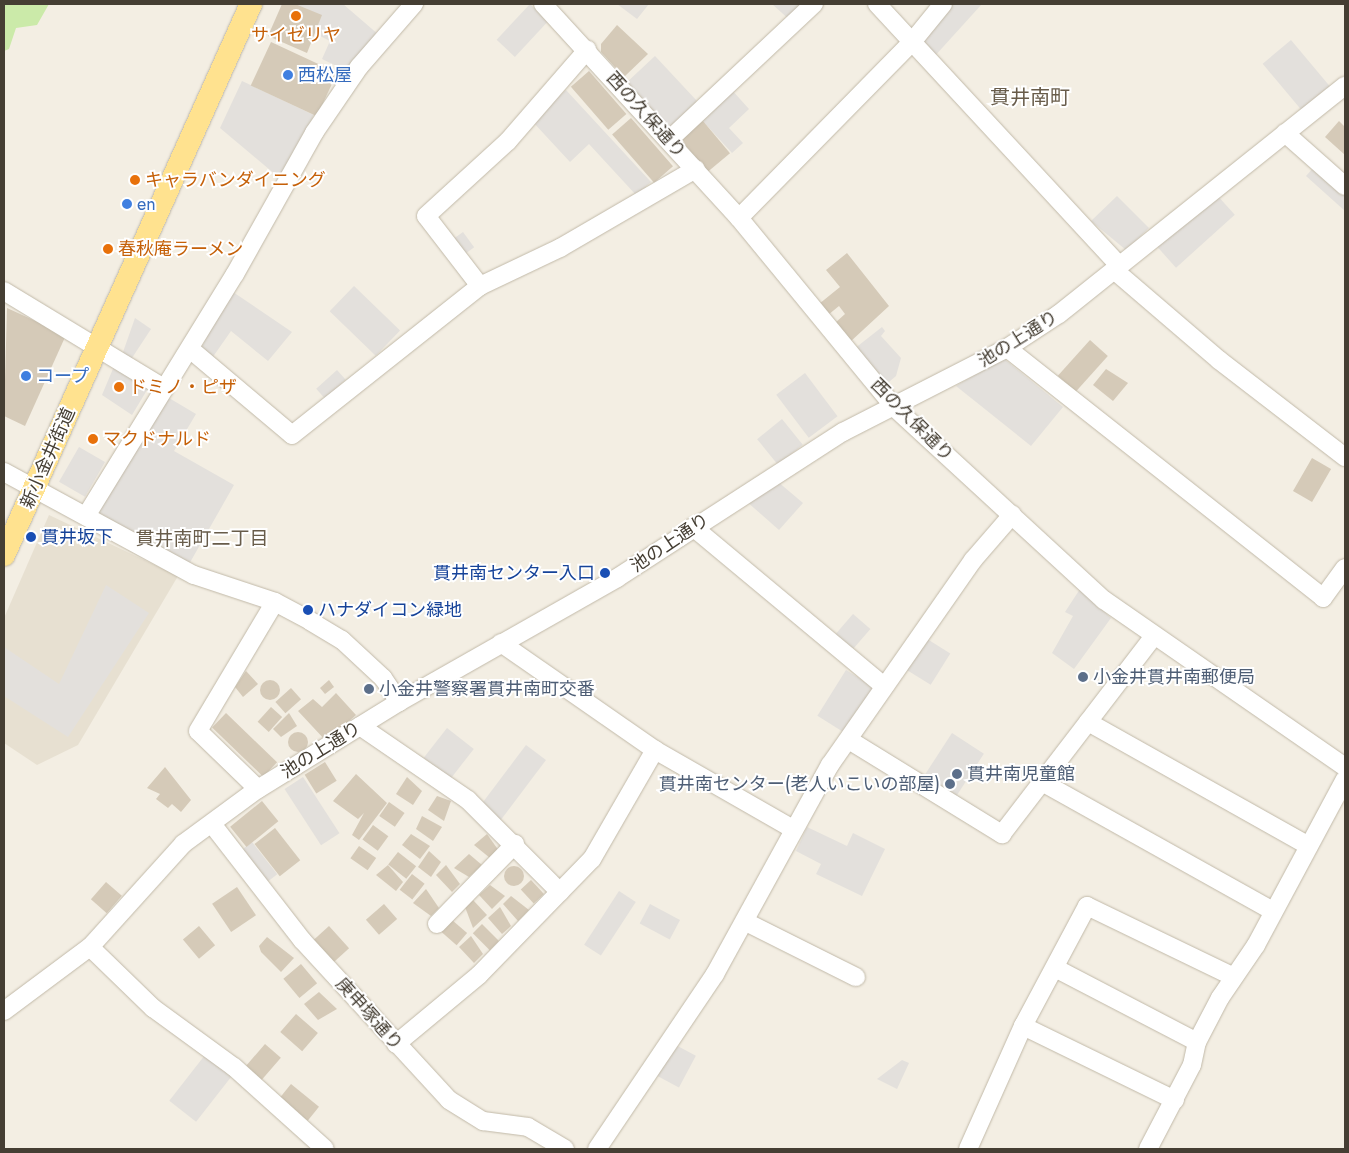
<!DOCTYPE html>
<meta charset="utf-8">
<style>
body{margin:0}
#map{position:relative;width:1349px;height:1153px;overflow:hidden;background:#f3eee3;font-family:Jost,"Noto Sans JP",sans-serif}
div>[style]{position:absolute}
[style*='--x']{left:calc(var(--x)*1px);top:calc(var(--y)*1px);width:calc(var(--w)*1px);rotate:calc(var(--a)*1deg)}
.residential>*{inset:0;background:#e7e0d1}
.green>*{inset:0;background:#cbeaa9}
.parking>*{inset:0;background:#e3e0dc;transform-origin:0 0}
.building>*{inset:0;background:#d5cab8;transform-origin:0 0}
.round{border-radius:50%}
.roads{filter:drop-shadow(0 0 1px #c1b9a8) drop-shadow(0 0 1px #c1b9a8)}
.minor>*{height:18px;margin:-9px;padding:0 9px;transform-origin:9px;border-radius:9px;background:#fff}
.major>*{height:22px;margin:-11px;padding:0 11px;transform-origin:11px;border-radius:11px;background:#ffe28f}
.dots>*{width:14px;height:14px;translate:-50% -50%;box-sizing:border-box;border:2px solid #fff;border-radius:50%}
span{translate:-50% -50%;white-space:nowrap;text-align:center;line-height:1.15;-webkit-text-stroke:4px #fff;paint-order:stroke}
.food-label{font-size:18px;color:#c56008}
.left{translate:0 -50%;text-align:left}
.shop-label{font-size:18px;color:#366cbe}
.street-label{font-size:18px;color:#453e33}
.transit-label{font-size:18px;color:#164399}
.right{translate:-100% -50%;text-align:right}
.service-label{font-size:18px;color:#4e5e75}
.neighbourhood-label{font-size:19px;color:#685c4a}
.quarter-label{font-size:20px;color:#685c4a}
.frame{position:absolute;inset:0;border:5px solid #453e33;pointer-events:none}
</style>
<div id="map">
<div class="residential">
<i style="clip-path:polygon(49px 515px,178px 576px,78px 745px,37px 765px,4px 743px,4px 618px)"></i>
</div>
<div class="green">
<i style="clip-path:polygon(4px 4px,49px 4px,37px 25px,16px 28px,9px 49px,4px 51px)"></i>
</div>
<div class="parking">
<i style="clip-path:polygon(289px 4px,343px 4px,379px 35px,347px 71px,322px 59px,330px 41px,314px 33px,320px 19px)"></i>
<i style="left:530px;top:4px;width:25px;height:49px;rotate:43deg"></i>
<i style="clip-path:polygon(617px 4px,649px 4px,637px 19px)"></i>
<i style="clip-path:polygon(772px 4px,809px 4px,792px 22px)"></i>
<i style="clip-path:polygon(953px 4px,982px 4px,933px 58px,917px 43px)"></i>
<i style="left:1291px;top:40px;width:60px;height:37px;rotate:50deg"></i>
<i style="left:655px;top:56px;width:67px;height:42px;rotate:47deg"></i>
<i style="clip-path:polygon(242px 81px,314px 115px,283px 181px,220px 128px)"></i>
<i style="clip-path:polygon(731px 89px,749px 109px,729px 128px,743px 143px,732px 153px,700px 118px)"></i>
<i style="clip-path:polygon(566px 90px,651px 182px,636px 195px,589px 144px,570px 162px,532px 121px)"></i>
<i style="clip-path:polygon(1322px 158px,1345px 179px,1345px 211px,1306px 176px)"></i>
<i style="left:1216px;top:194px;width:28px;height:79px;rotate:48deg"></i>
<i style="clip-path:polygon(1117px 196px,1149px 228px,1126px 250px,1091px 221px)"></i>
<i style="left:463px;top:232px;width:19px;height:15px;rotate:54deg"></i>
<i style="left:354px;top:286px;width:64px;height:35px;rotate:44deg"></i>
<i style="clip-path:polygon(230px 290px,292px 332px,268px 361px,231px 331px,210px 361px,199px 353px)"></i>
<i style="clip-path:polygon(135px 318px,151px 329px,130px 361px,122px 355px)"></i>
<i style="clip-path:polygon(882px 327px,885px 331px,881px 336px,901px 358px,896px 376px,883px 387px,854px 349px)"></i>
<i style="clip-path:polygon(1003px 358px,1063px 407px,1031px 446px,956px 386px)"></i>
<i style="clip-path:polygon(115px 364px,150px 385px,132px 415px,102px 395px)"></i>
<i style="left:337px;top:370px;width:13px;height:28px;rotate:48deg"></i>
<i style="left:805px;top:373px;width:54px;height:36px;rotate:53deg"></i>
<i style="clip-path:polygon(164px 395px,196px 414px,174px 451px,234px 485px,188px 566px,96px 513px)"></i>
<i style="left:782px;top:419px;width:33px;height:32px;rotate:51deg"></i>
<i style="left:79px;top:447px;width:30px;height:40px;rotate:30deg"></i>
<i style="clip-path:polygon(777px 481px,803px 503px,779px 530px,746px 501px)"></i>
<i style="clip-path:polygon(106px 585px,149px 613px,68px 737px,4px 696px,4px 647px,59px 684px)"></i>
<i style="clip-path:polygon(1080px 589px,1111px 618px,1074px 669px,1052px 653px,1073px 616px,1065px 612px)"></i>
<i style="left:853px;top:614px;width:23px;height:31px;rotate:41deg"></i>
<i style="left:924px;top:637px;width:31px;height:37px;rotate:32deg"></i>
<i style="left:846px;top:670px;width:32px;height:54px;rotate:32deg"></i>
<i style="left:447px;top:728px;width:34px;height:38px;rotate:38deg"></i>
<i style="left:952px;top:733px;width:38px;height:54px;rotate:33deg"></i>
<i style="left:526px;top:745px;width:25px;height:77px;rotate:37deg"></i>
<i style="left:303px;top:777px;width:67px;height:22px;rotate:57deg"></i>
<i style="clip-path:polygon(807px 827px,847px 846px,853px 833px,885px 849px,862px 896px,816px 874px,821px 864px,796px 851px)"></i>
<i style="left:252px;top:842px;width:41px;height:20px;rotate:52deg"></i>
<i style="left:619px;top:891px;width:20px;height:64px;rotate:33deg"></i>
<i style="left:650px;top:904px;width:34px;height:22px;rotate:28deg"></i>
<i style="left:672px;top:1043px;width:27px;height:36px;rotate:28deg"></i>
<i style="left:205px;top:1055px;width:34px;height:58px;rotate:38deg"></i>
<i style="clip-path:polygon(902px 1060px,909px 1063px,897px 1089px,877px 1079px)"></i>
</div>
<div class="building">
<i style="clip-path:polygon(282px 4px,295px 4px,322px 15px,307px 53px,268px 36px)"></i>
<i style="clip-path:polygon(617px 25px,648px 54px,624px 77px,601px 52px,601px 44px)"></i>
<i style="left:271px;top:42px;width:73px;height:48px;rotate:25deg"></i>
<i style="left:589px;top:71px;width:57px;height:24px;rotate:49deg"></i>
<i style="left:631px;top:118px;width:64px;height:25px;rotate:49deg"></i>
<i style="left:703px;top:121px;width:42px;height:29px;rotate:50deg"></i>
<i style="clip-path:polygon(1339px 121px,1345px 127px,1345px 155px,1325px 137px)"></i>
<i style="clip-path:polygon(847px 253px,889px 306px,850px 342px,835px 323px,845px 314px,839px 306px,828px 315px,819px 304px,840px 287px,826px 270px)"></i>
<i style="clip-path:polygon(7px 308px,66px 335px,25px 426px,4px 416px)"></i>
<i style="left:1090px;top:340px;width:24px;height:48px;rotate:42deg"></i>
<i style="clip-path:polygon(1106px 369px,1128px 383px,1113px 401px,1093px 385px)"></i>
<i style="left:1312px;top:458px;width:22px;height:38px;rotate:30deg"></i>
<i style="clip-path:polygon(246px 671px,258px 684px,243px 697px,235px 687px)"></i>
<i class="round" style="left:260px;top:680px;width:20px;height:20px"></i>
<i style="clip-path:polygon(329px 680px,334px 687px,325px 694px,320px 688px)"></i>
<i style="left:291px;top:688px;width:15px;height:21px;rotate:48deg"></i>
<i style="clip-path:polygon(336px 693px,356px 715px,326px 741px,298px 711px,313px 699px,322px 707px)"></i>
<i style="left:271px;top:707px;width:15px;height:20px;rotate:42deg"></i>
<i style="left:226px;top:713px;width:71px;height:20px;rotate:44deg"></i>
<i style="clip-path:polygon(289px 713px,297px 726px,281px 737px,273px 729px)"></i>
<i class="round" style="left:288px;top:732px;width:20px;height:20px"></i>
<i style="left:325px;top:762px;width:22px;height:24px;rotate:58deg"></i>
<i style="clip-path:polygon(165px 767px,191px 800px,181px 812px,172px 804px,168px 808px,156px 799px,160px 794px,147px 788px)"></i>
<i style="clip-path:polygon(356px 774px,387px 803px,359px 840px,352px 835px,364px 813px,358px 819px,333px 801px)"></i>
<i style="clip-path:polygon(407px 777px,422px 791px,413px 805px,396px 794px)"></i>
<i style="clip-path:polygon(437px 796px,451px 801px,444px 821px,428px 810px)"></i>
<i style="left:262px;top:801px;width:26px;height:41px;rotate:51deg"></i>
<i style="left:389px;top:802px;width:19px;height:17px;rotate:35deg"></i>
<i style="clip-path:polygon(422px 816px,442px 827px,433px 841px,416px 829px)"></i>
<i style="left:373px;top:825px;width:19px;height:18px;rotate:36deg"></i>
<i style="left:275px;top:828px;width:41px;height:26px;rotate:52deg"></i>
<i style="clip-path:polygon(411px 834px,430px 846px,420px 859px,402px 845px)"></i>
<i style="clip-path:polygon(487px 834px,499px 851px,490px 858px,474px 845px)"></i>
<i style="left:359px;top:846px;width:21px;height:15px;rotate:35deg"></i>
<i style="clip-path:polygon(429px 851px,441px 862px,431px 877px,418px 867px)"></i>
<i style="left:398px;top:852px;width:23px;height:16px;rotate:38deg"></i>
<i style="clip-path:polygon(469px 854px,482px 865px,469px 877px,454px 868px)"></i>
<i style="clip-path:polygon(388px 865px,403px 882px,396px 891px,376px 875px)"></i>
<i style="clip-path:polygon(446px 865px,460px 884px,452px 892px,436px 875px)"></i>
<i class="round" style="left:504px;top:866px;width:20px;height:20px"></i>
<i style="left:412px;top:874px;width:16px;height:20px;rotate:38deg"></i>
<i style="left:531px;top:880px;width:19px;height:14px;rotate:47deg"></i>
<i style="left:106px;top:882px;width:21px;height:23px;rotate:41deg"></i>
<i style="clip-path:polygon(490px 885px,505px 896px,492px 909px,479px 895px)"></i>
<i style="left:237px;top:887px;width:34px;height:30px;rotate:56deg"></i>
<i style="clip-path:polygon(426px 889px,439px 908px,431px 916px,413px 903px)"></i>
<i style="clip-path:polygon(511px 896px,529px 910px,518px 921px,503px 904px)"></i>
<i style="clip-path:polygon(473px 900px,487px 915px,473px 928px,465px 907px)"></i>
<i style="left:384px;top:904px;width:20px;height:24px;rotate:49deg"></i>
<i style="clip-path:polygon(500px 907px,511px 926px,502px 934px,488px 918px)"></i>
<i style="left:452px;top:920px;width:20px;height:16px;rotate:41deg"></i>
<i style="left:482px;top:924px;width:24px;height:13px;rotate:45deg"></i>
<i style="left:199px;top:926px;width:25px;height:21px;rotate:50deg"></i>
<i style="left:329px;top:926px;width:30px;height:23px;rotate:48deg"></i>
<i style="clip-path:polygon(471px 936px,483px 954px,474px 963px,459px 947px)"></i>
<i style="clip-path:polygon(267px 937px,294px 958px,281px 972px,261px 952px,259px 946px)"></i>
<i style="left:301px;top:964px;width:25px;height:23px;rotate:50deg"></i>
<i style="clip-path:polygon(319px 992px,337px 1009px,318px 1020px,304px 1004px)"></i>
<i style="left:296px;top:1014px;width:29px;height:24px;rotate:41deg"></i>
<i style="left:265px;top:1044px;width:21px;height:31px;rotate:41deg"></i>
<i style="left:291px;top:1084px;width:36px;height:18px;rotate:39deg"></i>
</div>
<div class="roads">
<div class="minor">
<i style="--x:543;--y:4;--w:290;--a:47.5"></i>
<i style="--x:739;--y:218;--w:246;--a:50.6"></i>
<i style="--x:895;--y:408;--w:284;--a:42.6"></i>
<i style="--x:1104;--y:600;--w:293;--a:34.7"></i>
<i style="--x:877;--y:4;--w:357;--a:47.2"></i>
<i style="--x:1285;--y:133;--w:80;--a:41.5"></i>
<i style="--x:669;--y:140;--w:199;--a:-43.2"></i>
<i style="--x:739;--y:218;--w:247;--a:-45.5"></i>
<i style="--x:912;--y:42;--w:49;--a:-50.8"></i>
<i style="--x:1114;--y:270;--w:138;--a:40.6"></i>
<i style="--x:1219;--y:360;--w:159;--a:37.6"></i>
<i style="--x:480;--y:286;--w:88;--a:-127.6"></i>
<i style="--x:426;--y:216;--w:111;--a:-42.4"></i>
<i style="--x:508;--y:141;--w:121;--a:-49"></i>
<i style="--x:4;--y:291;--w:185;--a:31.3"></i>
<i style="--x:1007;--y:348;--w:403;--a:38.3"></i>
<i style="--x:1323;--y:598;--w:37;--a:-54"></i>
<i style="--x:190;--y:349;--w:133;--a:40.1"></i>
<i style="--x:292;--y:435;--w:240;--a:-38.4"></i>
<i style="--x:480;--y:286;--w:89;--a:-25.4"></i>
<i style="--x:560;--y:248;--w:157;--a:-30.2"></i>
<i style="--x:4;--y:472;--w:216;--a:28.5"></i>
<i style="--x:194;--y:575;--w:85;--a:18.4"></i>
<i style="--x:275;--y:602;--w:40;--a:28"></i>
<i style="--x:310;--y:621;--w:37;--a:31"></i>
<i style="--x:342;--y:640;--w:56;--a:42.8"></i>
<i style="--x:383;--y:678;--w:29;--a:56"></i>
<i style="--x:86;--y:516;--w:284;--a:-58.4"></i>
<i style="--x:235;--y:274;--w:162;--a:-60.7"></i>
<i style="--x:314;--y:133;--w:80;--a:-55.7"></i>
<i style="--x:359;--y:67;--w:84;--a:-48.9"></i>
<i style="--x:693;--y:527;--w:249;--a:39.8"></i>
<i style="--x:501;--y:643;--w:188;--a:34.8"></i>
<i style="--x:655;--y:750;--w:159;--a:29.8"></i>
<i style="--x:1088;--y:722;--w:253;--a:29.3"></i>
<i style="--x:360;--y:726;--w:131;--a:34.4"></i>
<i style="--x:468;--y:800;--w:130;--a:45"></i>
<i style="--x:849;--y:740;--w:180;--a:31.6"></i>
<i style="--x:1002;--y:834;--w:248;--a:-52.5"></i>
<i style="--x:1042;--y:782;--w:265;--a:29.2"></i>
<i style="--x:258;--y:789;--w:83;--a:-136"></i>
<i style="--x:198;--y:731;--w:150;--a:-59.2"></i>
<i style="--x:212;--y:824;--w:147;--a:52.2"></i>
<i style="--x:302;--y:940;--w:217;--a:47.4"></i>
<i style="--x:449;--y:1100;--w:40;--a:32"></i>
<i style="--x:483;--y:1121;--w:45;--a:7.6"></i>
<i style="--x:528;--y:1127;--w:43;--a:30.7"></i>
<i style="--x:746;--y:922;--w:123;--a:26.6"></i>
<i style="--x:437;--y:924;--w:112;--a:-45.7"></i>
<i style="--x:90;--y:947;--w:88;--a:44.1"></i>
<i style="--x:153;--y:1008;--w:100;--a:36.1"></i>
<i style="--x:234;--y:1067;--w:122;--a:42"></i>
<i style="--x:1055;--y:968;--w:160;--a:27.5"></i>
<i style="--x:4;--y:1011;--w:107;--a:-36.7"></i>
<i style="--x:90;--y:947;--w:139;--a:-47.9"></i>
<i style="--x:183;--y:844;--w:93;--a:-36.3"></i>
<i style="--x:258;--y:789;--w:166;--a:-31.7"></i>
<i style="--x:399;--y:702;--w:251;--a:-29.6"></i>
<i style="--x:617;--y:578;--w:269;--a:-32.9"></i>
<i style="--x:843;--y:432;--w:184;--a:-27.1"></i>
<i style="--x:1007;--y:348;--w:62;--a:-33.2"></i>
<i style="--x:1059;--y:314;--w:366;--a:-38.6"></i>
<i style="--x:1023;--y:1026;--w:169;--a:26"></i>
<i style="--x:396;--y:1044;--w:108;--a:-39.7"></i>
<i style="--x:479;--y:975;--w:162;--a:-45.8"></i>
<i style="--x:592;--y:859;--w:126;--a:-60"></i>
<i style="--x:597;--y:1149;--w:211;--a:-56"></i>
<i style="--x:715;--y:974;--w:239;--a:-61.2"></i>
<i style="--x:830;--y:765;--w:250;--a:-55.1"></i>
<i style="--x:973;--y:560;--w:60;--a:-49.1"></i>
<i style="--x:968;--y:1149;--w:135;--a:-65.9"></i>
<i style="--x:1023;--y:1026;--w:136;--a:-61.9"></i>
<i style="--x:1087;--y:906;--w:163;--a:25.8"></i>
<i style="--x:1148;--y:1149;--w:95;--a:-62.4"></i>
<i style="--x:1192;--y:1065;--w:24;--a:-78"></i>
<i style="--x:1197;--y:1042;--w:50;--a:-62.4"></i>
<i style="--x:1220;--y:998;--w:64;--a:-55.8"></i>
<i style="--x:1256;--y:945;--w:188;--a:-61.8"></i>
</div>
<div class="major">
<i style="--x:4;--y:555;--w:604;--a:-65.85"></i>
</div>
</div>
<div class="dots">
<i style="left:296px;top:16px;background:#e8710a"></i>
<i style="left:288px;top:75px;background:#3f7fe0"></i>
<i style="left:135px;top:180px;background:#e8710a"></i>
<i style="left:127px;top:204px;background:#3f7fe0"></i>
<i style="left:108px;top:249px;background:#e8710a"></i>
<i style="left:26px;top:376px;background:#3f7fe0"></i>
<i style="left:119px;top:387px;background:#e8710a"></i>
<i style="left:93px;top:439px;background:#e8710a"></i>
<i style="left:31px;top:537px;background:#1a4fb4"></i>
<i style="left:605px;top:573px;background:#1a4fb4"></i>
<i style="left:308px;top:610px;background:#1a4fb4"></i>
<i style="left:1083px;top:677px;background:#5c6f8a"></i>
<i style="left:369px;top:689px;background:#5c6f8a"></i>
<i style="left:957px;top:774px;background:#5c6f8a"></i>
<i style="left:950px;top:784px;background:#5c6f8a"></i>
</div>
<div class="food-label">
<span style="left:296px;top:35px">サイゼリヤ</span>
<span class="left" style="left:145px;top:180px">キャラバンダイニング</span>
<span class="left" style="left:118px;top:249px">春秋庵ラーメン</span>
<span class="left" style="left:129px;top:387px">ドミノ・ピザ</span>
<span class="left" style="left:103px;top:439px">マクドナルド</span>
</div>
<div class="shop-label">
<span class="left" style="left:298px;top:75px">西松屋</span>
<span class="left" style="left:137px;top:204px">en</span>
<span class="left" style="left:36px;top:376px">コープ</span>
</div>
<div class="street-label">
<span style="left:646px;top:115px;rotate:48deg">西の久保通り</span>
<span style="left:1018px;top:339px;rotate:-32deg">池の上通り</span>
<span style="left:912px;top:420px;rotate:45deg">西の久保通り</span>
<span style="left:48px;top:458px;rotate:-66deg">新小金井街道</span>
<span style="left:670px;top:543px;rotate:-34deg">池の上通り</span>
<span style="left:321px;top:750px;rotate:-32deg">池の上通り</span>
<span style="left:369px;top:1014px;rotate:48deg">庚申塚通り</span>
</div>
<div class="transit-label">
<span class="left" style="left:41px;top:537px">貫井坂下</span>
<span class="right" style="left:595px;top:573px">貫井南センター入口</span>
<span class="left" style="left:318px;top:610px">ハナダイコン緑地</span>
</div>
<div class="service-label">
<span class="left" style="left:1093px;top:677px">小金井貫井南郵便局</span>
<span class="left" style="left:379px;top:689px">小金井警察署貫井南町交番</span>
<span class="left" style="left:967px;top:774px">貫井南児童館</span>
<span class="right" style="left:940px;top:784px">貫井南センター(老人いこいの部屋)</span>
</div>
<div class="neighbourhood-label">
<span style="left:202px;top:539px">貫井南町二丁目</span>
</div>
<div class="quarter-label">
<span style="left:1030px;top:97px">貫井南町</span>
</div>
<div class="frame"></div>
</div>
